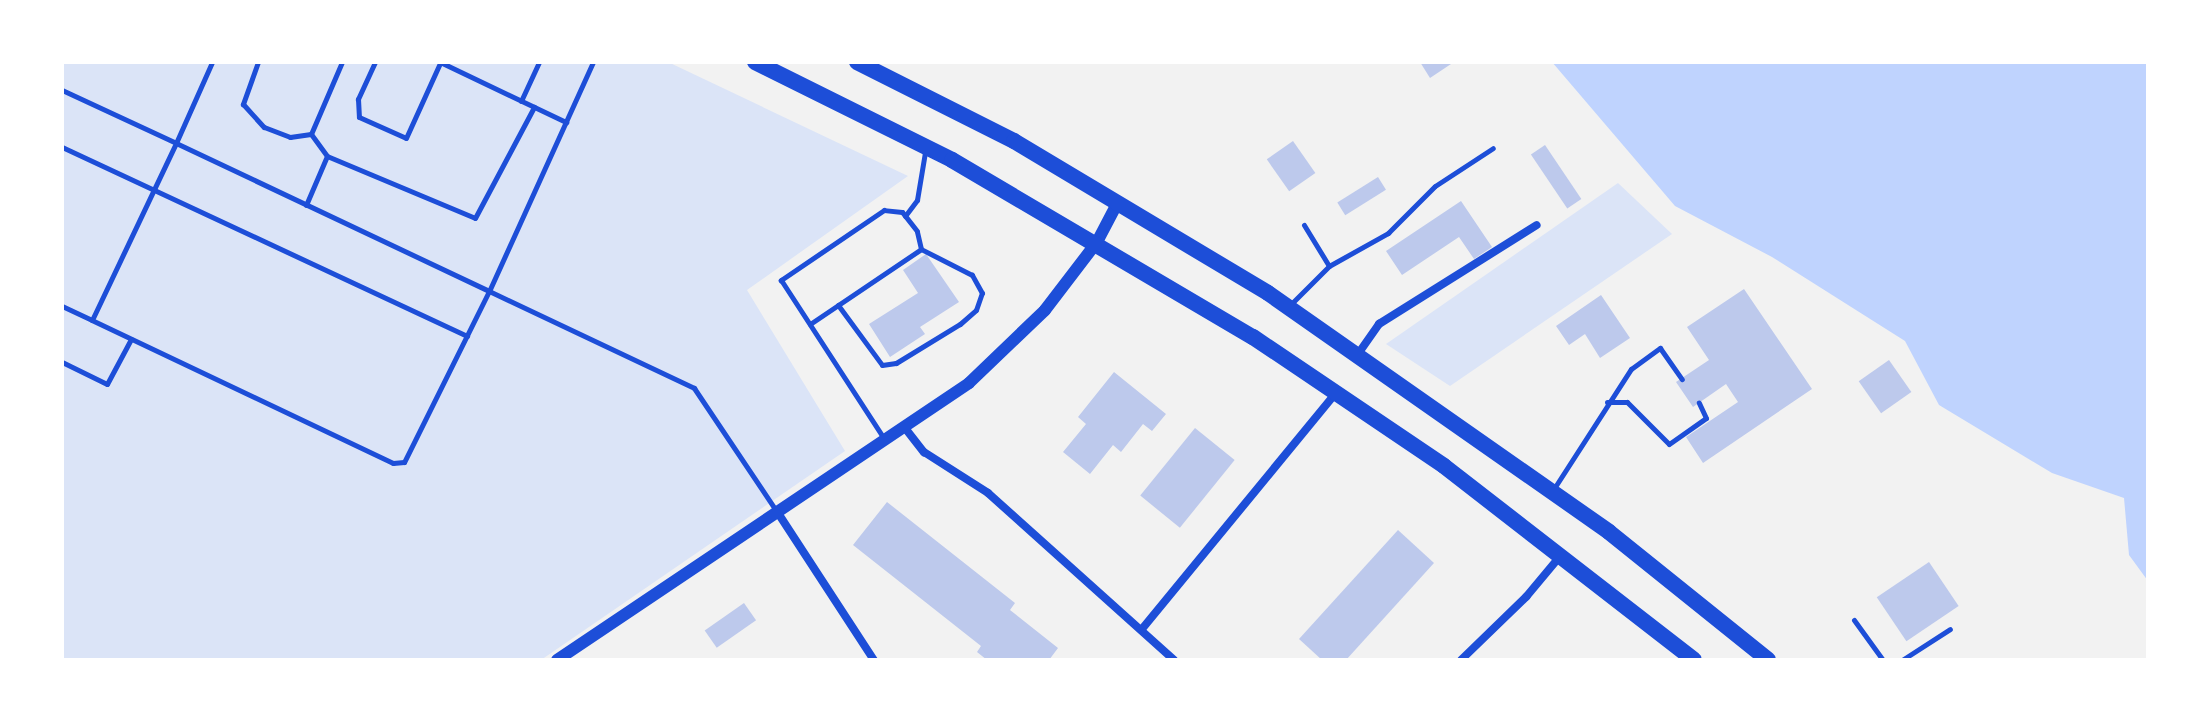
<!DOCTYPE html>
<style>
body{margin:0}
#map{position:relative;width:2210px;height:722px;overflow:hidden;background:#f2f2f2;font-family:"DejaVu Sans",sans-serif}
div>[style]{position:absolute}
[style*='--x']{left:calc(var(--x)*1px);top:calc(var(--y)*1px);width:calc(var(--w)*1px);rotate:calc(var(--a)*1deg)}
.green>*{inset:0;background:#dbe4f7}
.water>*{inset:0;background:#bfd3fe}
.building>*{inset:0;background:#bdc9ec;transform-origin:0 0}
.service>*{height:5px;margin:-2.5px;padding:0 2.5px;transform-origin:2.5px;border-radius:2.5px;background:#1d4ed8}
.minor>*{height:8px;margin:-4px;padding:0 4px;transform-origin:4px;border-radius:4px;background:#1d4ed8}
.tertiary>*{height:12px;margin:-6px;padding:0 6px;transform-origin:6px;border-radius:6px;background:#1d4ed8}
.trunk>*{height:16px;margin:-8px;padding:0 8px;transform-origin:8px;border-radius:8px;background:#1d4ed8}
span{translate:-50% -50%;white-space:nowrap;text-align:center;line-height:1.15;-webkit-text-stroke:8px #fff;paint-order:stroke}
.frame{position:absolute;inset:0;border:64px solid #fff;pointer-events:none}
</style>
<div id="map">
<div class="green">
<i style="clip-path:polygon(62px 62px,668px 62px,908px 176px,747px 290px,845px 451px,541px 660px,62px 660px)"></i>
<i style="clip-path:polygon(1618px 183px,1672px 234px,1450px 386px,1386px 344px)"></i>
</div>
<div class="water">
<i style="clip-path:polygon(1552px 62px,2148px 62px,2148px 581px,2129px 555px,2124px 498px,2052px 473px,1939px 405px,1905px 341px,1772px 257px,1675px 206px)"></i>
</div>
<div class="building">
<i style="clip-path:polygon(1420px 62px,1454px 62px,1430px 78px)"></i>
<i style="left:1293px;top:141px;width:39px;height:32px;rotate:55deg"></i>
<i style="left:1545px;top:145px;width:65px;height:17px;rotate:56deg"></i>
<i style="left:1378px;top:177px;width:15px;height:48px;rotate:58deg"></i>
<i style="clip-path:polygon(1461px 201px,1492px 247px,1474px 259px,1459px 237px,1402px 275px,1386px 251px)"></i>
<i style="clip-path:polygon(926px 254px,959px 302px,920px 327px,925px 334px,890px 357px,869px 324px,918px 293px,903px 270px)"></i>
<i style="clip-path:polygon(1744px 289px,1812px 389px,1703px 463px,1686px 437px,1738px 402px,1726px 384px,1693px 407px,1676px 382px,1709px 360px,1687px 327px)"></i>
<i style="clip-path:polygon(1601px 295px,1630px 338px,1600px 358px,1585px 334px,1569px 345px,1556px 326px)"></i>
<i style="left:1889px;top:360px;width:39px;height:37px;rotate:55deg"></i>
<i style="clip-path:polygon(1114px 372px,1166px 414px,1152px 431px,1143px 424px,1121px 452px,1113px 445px,1090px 474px,1063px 452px,1086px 424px,1078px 417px)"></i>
<i style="left:1195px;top:428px;width:51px;height:87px;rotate:39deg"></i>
<i style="clip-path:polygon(887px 502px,1015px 603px,1010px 610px,1058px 648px,1049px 660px,987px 660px,977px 652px,981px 646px,853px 545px)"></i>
<i style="clip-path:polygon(1398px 530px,1434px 563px,1346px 660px,1322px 660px,1299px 639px)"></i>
<i style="left:1929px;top:562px;width:53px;height:63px;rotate:56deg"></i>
<i style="left:744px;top:603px;width:21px;height:48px;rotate:55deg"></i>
</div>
<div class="service">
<i style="--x:258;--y:62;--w:45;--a:109.7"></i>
<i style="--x:243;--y:104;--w:31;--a:48"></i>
<i style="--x:264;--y:127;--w:28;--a:21"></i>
<i style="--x:290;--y:137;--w:21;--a:-8"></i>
<i style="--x:375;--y:62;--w:41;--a:114.7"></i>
<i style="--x:358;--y:99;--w:18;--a:87"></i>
<i style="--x:359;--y:117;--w:51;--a:24.1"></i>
<i style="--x:406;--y:138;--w:82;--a:-65.6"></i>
<i style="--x:440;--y:62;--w:140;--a:25.5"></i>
<i style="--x:593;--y:62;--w:252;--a:114.4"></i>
<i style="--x:489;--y:291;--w:191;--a:116.4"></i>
<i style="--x:404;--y:462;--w:11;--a:175"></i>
<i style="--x:393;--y:463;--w:333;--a:-154.6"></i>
<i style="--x:92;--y:320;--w:196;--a:-64.6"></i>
<i style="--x:176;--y:143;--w:346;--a:25.3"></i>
<i style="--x:489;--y:291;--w:227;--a:25.3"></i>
<i style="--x:694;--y:388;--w:149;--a:56.2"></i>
<i style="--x:62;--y:90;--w:126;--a:24.9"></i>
<i style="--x:176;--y:143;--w:89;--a:-66"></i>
<i style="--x:521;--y:101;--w:43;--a:-65.2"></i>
<i style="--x:311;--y:134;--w:27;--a:54"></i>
<i style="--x:327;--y:156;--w:160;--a:22.7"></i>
<i style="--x:475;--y:218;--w:126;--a:-62"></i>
<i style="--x:311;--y:134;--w:78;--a:-66.7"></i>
<i style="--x:62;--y:147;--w:447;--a:25"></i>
<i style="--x:306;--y:205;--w:53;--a:-66.8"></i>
<i style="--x:905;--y:216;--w:20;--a:-53"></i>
<i style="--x:917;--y:200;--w:49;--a:-80.5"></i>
<i style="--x:1304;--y:225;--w:48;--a:58.6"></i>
<i style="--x:838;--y:305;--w:74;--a:53.7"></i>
<i style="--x:882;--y:365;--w:14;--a:-8"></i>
<i style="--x:896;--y:363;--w:75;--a:-31.4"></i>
<i style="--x:960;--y:324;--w:21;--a:-41"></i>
<i style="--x:976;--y:310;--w:18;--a:-71"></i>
<i style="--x:982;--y:293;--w:21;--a:-119"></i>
<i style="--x:972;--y:275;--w:57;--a:-153"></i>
<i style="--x:62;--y:306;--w:33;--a:25"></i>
<i style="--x:1289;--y:306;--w:57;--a:-45"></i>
<i style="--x:1329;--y:266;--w:68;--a:-29.2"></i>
<i style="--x:1388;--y:233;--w:66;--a:-45"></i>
<i style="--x:1435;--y:186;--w:69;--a:-33.2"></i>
<i style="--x:810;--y:324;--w:134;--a:-34"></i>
<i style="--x:921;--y:249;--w:18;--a:-103"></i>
<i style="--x:917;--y:231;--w:24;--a:-128"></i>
<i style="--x:902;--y:212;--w:18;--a:-174"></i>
<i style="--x:884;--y:210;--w:125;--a:145.8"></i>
<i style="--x:781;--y:280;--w:191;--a:57"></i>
<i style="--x:62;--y:362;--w:50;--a:26.1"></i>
<i style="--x:107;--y:384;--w:51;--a:-61.9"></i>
<i style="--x:1607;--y:402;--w:20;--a:0"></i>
<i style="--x:1627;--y:402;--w:59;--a:45"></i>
<i style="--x:1669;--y:444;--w:45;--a:-35.1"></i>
<i style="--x:1706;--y:418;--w:17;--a:-115"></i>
<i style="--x:1553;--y:490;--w:144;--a:-57.2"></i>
<i style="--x:1631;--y:369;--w:36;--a:-36"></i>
<i style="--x:1660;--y:348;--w:38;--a:55"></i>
<i style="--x:1854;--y:620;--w:49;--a:54.1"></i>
<i style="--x:1902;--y:660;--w:57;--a:-32.9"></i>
</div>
<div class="minor">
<i style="--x:1358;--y:354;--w:37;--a:-55"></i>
<i style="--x:1379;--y:324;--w:186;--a:-32.1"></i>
<i style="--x:905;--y:428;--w:31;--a:52"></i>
<i style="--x:924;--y:452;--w:76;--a:32.6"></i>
<i style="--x:988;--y:493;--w:250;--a:41.9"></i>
<i style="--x:778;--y:513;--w:176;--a:56.9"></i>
<i style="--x:1142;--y:629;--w:306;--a:-50.6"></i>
<i style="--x:1461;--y:660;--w:91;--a:-44.1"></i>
<i style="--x:1526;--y:597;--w:56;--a:-50.1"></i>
</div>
<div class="tertiary">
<i style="--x:557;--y:660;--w:496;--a:-33.9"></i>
<i style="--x:969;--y:383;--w:105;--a:-43.8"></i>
<i style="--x:1045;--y:310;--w:86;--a:-52.6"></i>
<i style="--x:1097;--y:242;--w:45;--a:-62.3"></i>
</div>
<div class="trunk">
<i style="--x:755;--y:62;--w:220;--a:26.4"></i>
<i style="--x:952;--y:160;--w:349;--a:30.5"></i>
<i style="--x:1253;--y:337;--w:230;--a:34"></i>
<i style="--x:1444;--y:466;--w:316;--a:37.8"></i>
<i style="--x:857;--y:62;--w:176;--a:26.7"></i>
<i style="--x:1014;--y:141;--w:296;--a:30.9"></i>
<i style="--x:1268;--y:293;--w:416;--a:35"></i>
<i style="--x:1609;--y:532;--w:204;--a:38.8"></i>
</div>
<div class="frame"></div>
</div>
